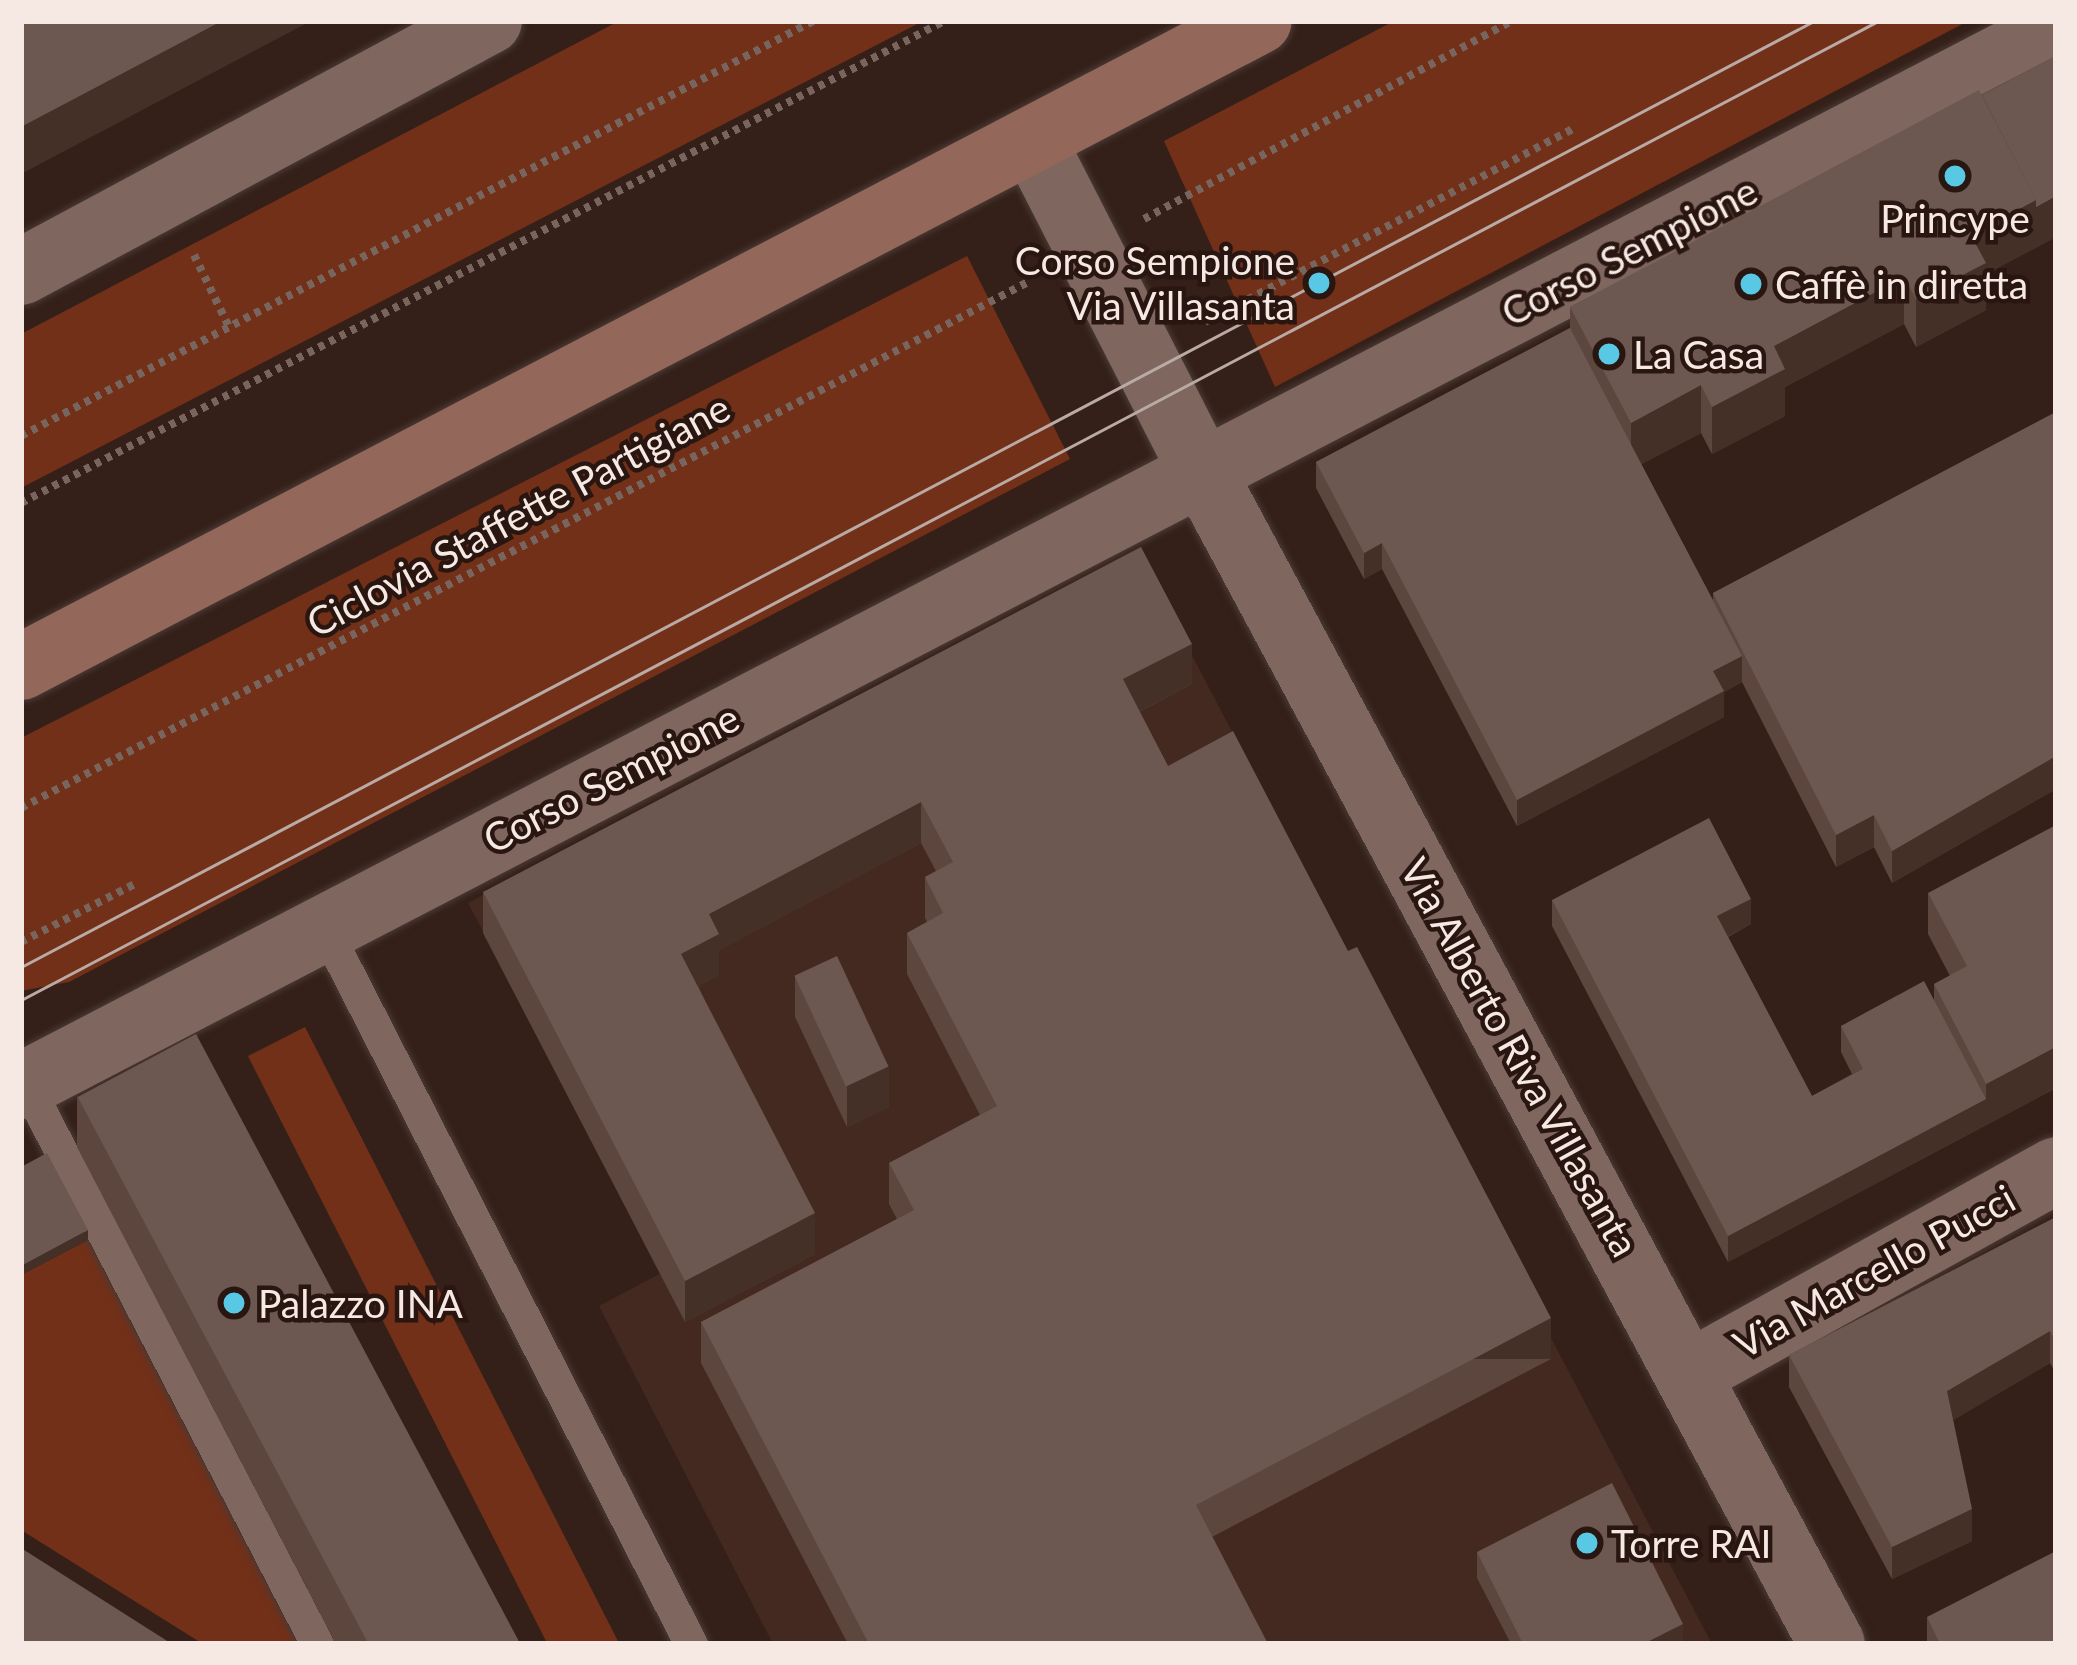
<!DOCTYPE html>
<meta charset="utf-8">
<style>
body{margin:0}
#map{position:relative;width:2077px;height:1665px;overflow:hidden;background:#342019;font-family:Lato,sans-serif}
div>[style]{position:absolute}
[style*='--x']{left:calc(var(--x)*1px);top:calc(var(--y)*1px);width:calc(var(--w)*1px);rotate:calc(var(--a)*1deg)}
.built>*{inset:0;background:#432920}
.green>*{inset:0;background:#723019;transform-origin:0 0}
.path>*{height:8px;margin-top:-4px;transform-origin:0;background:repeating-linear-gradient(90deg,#77655e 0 6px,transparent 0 12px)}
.roads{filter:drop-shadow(0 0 3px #4b3a35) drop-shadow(0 0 3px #4b3a35)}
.lane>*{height:33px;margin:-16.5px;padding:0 16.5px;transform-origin:16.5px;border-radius:16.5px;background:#7f675f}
.street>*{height:66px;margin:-33px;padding:0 33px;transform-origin:33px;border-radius:33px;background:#7f675f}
.secondary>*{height:66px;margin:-33px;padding:0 33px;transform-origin:33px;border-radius:33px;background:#936759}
.tram>*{height:3px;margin:-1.5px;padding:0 1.5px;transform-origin:1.5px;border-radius:1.5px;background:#baaaa5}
.wall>*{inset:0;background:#5c463e}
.shaded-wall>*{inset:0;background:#453028;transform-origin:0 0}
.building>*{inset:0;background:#6c5850;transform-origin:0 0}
.dots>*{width:33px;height:33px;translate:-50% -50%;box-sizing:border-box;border:6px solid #2a1610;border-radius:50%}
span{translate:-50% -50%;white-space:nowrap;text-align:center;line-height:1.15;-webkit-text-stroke:9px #2a1610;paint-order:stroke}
.poi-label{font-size:39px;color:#f6e8e3}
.right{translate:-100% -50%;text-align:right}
.left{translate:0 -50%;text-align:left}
.street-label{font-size:39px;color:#f6e8e3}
.frame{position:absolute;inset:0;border:24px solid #f6e8e3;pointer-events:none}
</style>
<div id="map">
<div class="built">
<i style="clip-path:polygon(1136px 549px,1712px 1644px,773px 1644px,599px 1306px,663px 1272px,468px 903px)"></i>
</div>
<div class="green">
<i style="clip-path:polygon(619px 21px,923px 21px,21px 488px,21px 334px)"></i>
<i style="clip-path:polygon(1394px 21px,1968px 21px,1275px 387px,1164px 141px)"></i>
<i style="clip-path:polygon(967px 256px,1070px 459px,69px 982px,21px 991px,21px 738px)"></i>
<i style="left:305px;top:1027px;width:694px;height:64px;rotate:63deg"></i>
<i style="clip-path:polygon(88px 1240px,298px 1644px,203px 1644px,21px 1530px,21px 1275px)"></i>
</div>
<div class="path">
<i style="--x:1144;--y:219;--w:418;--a:-28.3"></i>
<i style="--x:194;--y:255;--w:82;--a:64.1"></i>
<i style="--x:1205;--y:322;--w:415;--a:-27.7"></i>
<i style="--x:21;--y:436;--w:894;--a:-27.65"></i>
<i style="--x:21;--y:503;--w:1041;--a:-27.57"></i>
<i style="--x:21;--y:808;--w:1138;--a:-27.58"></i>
<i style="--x:21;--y:942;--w:128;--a:-27"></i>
</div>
<div class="roads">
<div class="lane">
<i style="--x:323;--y:925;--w:808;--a:62.9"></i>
<i style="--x:26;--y:1084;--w:631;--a:62.54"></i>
</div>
<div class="street">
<i style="--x:1033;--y:141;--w:373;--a:62.9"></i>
<i style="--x:1203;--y:473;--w:1329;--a:61.76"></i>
<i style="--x:21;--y:272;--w:531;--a:-28.21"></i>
<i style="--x:21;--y:1086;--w:2293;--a:-27.45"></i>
<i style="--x:1692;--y:1372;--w:416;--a:-29"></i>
</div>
<div class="secondary">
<i style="--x:21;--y:667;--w:1396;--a:-27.56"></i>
</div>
</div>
<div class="tram">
<i style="--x:21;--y:967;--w:2027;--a:-27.82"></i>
<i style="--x:21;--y:1000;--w:2099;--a:-27.8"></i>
</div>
<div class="wall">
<i style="clip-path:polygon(2056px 56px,2056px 237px,1986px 274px,1986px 310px,1916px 347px,1904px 324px,1785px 387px,1785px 416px,1712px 454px,1701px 433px,1641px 464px,1713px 600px,1713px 593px,2056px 412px,2056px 789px,1892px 883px,1874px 847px,1836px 867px,1742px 682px,1724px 692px,1724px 717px,1517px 826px,1382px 569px,1364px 579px,1316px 488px,1316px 462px,1570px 328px,1570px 307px)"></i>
<i style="clip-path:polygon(1192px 684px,1139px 712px,1168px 766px,1551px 1359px,1212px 1537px,1268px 1644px,848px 1644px,701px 1363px,701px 1322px,897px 1219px,889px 1204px,889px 1163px,980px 1115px,907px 974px,907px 933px,927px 922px,925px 918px,925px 877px,936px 871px,921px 843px,719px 950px,719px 975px,698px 986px,815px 1254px,685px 1322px,483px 933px,483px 892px)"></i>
<i style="clip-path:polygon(1928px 893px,2056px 1088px,1728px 1262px,1552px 926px,1552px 900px,1751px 924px,1728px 937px,1812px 1096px,1852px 1074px,1841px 1052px,1841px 1026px,1934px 1000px,1934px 984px,1950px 976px,1928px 934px)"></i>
<i style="clip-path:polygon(795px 976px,889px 1107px,847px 1127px,795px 1017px)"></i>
<i style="clip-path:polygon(77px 1096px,514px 1644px,336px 1644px,77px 1147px)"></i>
<i style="clip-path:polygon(2056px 1217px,2056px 1374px,2050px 1363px,1953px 1420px,1972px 1541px,1892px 1579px,1789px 1387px,1789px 1355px)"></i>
<i style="clip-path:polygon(1477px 1552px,1683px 1644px,1511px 1644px,1477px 1578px)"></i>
<i style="clip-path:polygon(1927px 1617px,2056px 1644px,1927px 1644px)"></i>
</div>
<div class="shaded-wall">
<i style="clip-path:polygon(222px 21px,311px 21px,21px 174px,21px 127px)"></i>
<i style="clip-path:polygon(2056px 196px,2056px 237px,2036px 248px,2036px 207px)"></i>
<i style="clip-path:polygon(2036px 200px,2036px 248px,1986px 274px,1986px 310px,1916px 347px,1916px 299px,1971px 235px)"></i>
<i style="clip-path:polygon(1904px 277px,1904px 324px,1785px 387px,1785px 416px,1712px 454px,1712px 407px,1774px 346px)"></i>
<i style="clip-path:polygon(1701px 385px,1701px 433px,1631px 470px,1631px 423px)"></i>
<i style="clip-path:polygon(1382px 543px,1382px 569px,1364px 579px,1364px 553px)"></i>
<i style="clip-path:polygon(1192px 644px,1192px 684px,1123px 720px,1123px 679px)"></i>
<i style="clip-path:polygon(1742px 656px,1742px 682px,1724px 692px,1724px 717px,1517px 826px,1517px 800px,1713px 671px)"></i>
<i style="clip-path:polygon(2056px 756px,2056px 789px,1892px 883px,1892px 851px)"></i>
<i style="clip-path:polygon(921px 802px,921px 843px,719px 950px,719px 975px,681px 995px,681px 954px,709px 914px)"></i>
<i style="clip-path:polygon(1874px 815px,1874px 847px,1836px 867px,1836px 835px)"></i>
<i style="clip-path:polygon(1751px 899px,1751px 924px,1717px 942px,1717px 916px)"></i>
<i style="clip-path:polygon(2056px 1047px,2056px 1088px,1728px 1262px,1728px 1236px,1986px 1099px,1986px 1084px)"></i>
<i style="clip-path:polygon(889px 1066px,889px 1107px,847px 1127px,847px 1086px)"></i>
<i style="clip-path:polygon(815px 1213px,815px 1254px,685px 1322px,685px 1281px)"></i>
<i style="clip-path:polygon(88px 1230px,88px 1240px,21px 1275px,21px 1266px)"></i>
<i style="left:1551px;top:1318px;width:41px;height:401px;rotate:90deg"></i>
<i style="clip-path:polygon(2050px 1331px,2050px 1363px,1947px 1424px,1947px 1391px)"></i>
<i style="clip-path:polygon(1972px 1509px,1972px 1541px,1892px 1579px,1892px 1547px)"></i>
<i style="clip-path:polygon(1683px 1624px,1683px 1644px,1643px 1644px)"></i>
</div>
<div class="building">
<i style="clip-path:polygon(21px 21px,222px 21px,21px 127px)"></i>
<i style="clip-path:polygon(2056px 56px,2056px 196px,2036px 207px,2036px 200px,1982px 95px)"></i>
<i style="clip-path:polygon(1979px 90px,2036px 200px,1971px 235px,1986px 263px,1916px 299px,1904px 277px,1774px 346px,1785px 369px,1712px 407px,1701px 385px,1631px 423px,1570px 307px)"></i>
<i style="clip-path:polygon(1570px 328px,1742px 656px,1713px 671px,1724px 691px,1517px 800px,1382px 543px,1364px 553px,1316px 462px)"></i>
<i style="clip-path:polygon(2056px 412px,2056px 756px,1892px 851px,1874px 815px,1836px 835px,1713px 593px)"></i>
<i style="clip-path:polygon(1141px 547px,1192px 644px,1123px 679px,1168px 766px,1233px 731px,1348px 951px,1357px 947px,1551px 1318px,1196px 1505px,1268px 1644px,869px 1644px,701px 1322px,914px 1210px,889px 1163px,997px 1106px,907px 933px,943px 913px,925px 877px,953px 862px,921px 802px,709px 914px,719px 934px,681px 954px,815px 1213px,685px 1281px,483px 892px)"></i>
<i style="clip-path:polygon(1709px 818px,1751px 899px,1717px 916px,1812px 1096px,1863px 1069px,1841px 1026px,1924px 981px,1986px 1099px,1728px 1236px,1552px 900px)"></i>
<i style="clip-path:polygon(2056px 825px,2056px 1047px,1986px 1084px,1934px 984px,1967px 966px,1928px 893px)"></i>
<i style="left:837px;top:956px;width:122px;height:47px;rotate:65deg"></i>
<i style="left:196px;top:1034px;width:688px;height:134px;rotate:62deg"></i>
<i style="clip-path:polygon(47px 1153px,88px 1230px,21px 1266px,21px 1167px)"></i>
<i style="clip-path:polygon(2056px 1217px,2056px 1342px,2050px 1331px,1947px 1391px,1972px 1509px,1892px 1547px,1789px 1355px)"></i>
<i style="clip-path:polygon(1612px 1483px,1683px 1624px,1643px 1644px,1523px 1644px,1477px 1552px)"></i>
<i style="clip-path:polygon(21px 1548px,172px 1644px,21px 1644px)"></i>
<i style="clip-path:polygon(2056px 1551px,2056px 1644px,1940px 1644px,1927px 1617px)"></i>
</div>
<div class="dots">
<i style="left:1955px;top:176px;background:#59c8e5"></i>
<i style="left:1319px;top:283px;background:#59c8e5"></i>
<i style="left:1751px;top:284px;background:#59c8e5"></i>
<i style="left:1609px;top:354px;background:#59c8e5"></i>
<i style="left:234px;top:1303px;background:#59c8e5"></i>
<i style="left:1587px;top:1543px;background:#59c8e5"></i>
</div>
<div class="poi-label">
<span style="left:1955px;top:218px">Princype</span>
<span class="right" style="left:1295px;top:283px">Corso Sempione<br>Via Villasanta</span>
<span class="left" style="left:1775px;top:284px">Caffè in diretta</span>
<span class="left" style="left:1633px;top:354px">La Casa</span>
<span class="left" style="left:258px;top:1303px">Palazzo INA</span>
<span class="left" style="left:1611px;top:1543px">Torre RAI</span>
</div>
<div class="street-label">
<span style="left:1629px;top:251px;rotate:-27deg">Corso Sempione</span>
<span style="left:518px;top:515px;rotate:-28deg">Ciclovia Staffette Partigiane</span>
<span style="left:611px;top:778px;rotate:-27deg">Corso Sempione</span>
<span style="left:1520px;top:1057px;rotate:61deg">Via Alberto Riva Villasanta</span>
<span style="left:1874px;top:1271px;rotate:-29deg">Via Marcello Pucci</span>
</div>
<div class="frame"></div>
</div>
